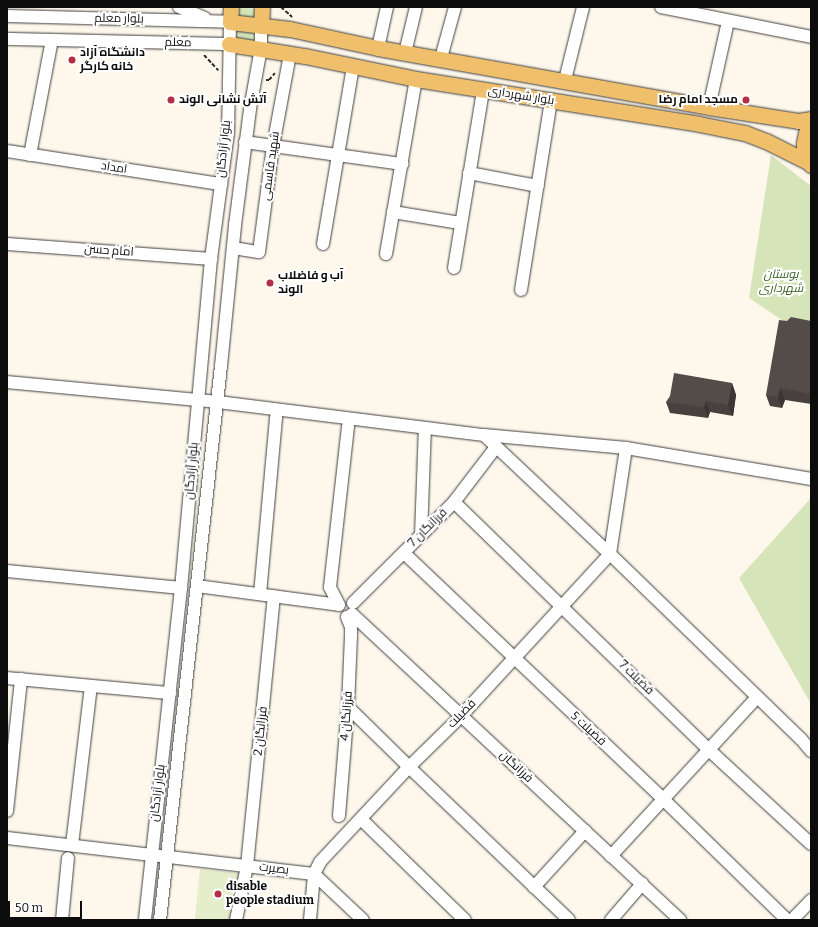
<!DOCTYPE html>
<meta charset="utf-8">
<style>
body{margin:0}
#map{position:relative;width:818px;height:927px;overflow:hidden;background:#fef8ec;font-family:Bitter,Cairo,serif}
div>[style]{position:absolute}
[style*='--x']{left:calc(var(--x)*1px);top:calc(var(--y)*1px);width:calc(var(--w)*1px);rotate:calc(var(--a)*1deg)}
.green>*{inset:0;background:#d5e5b9}
.pitch>*{inset:0;background:#e5edca;transform-origin:0 0}
.path>*{height:2px;margin-top:-1px;transform-origin:0;background:repeating-linear-gradient(90deg,#2e2e2e 0 4px,transparent 0 6px)}
.roads{filter:drop-shadow(0 0 1px #3f3f3f) drop-shadow(0 0 1px #3f3f3f)}
.minor>*{height:12px;margin:-6px;padding:0 6px;transform-origin:6px;border-radius:6px;background:#fff}
.major>*{height:15px;margin:-7.5px;padding:0 7.5px;transform-origin:7.5px;border-radius:7.5px;background:#efbf6b}
.wall>*{inset:0;background:#48413f}
.shaded-wall>*{inset:0;background:#3b3533}
.building>*{inset:0;background:#544c49}
.dots>*{width:11px;height:11px;translate:-50% -50%;box-sizing:border-box;border:2px solid #fff;border-radius:50%}
span{translate:-50% -50%;white-space:nowrap;text-align:center;line-height:1.15;-webkit-text-stroke:4px #fff;paint-order:stroke}
.street-label{font-size:12px;color:#0c0c0c}
.poi-label{font-size:12px;color:#0c0c0c;font-weight:700}
.left{translate:0 -50%;text-align:left}
.right{translate:-100% -50%;text-align:right}
.park-label{font-size:12px;color:#355f21;font-style:italic}
.frame{position:absolute;inset:0;border:8px solid #0c0c0c;pointer-events:none}
.scale{position:absolute;left:8px;top:901px;width:74px;height:18px;box-sizing:border-box;border:2px solid #0c0c0c;border-top:0;padding-left:5px;font-size:12px;line-height:14px;white-space:nowrap;color:#0c0c0c;-webkit-text-stroke:3px #fff;paint-order:stroke}
</style>
<div id="map">
<div class="green">
<i style="clip-path:polygon(241px 7px,257px 9px,270px 27px,270px 35px,263px 48px,225px 38px,224px 23px,234px 10px)"></i>
<i style="clip-path:polygon(771px 155px,811px 186px,811px 330px,788px 324px,749px 298px)"></i>
<i style="clip-path:polygon(811px 498px,811px 704px,739px 578px)"></i>
</div>
<div class="pitch">
<i style="left:200px;top:869px;width:41px;height:51px;rotate:6deg"></i>
</div>
<div class="path">
<i style="--x:281;--y:7;--w:15;--a:42"></i>
<i style="--x:204;--y:55;--w:21;--a:47"></i>
<i style="--x:266;--y:80;--w:3;--a:0"></i>
<i style="--x:269;--y:80;--w:9;--a:-49"></i>
</div>
<div class="roads">
<div class="minor">
<i style="--x:179;--y:7;--w:28;--a:23"></i>
<i style="--x:661;--y:7;--w:153;--a:11.3"></i>
<i style="--x:7;--y:16;--w:223;--a:1.5"></i>
<i style="--x:230;--y:22;--w:111;--a:91"></i>
<i style="--x:228;--y:133;--w:127;--a:97.7"></i>
<i style="--x:211;--y:259;--w:330;--a:95.2"></i>
<i style="--x:181;--y:588;--w:334;--a:96.2"></i>
<i style="--x:7;--y:39;--w:222;--a:1.3"></i>
<i style="--x:378;--y:48;--w:42;--a:-77.6"></i>
<i style="--x:405;--y:53;--w:47;--a:-76.6"></i>
<i style="--x:441;--y:58;--w:53;--a:-74.6"></i>
<i style="--x:565;--y:80;--w:75;--a:-76.1"></i>
<i style="--x:709;--y:107;--w:88;--a:-77.5"></i>
<i style="--x:245;--y:142;--w:159;--a:8"></i>
<i style="--x:7;--y:151;--w:217;--a:8.8"></i>
<i style="--x:30;--y:155;--w:117;--a:-79.2"></i>
<i style="--x:469;--y:173;--w:70;--a:10.7"></i>
<i style="--x:393;--y:212;--w:68;--a:9.3"></i>
<i style="--x:7;--y:244;--w:205;--a:4.2"></i>
<i style="--x:323;--y:244;--w:181;--a:-80.4"></i>
<i style="--x:233;--y:248;--w:26;--a:9"></i>
<i style="--x:259;--y:252;--w:107;--a:-82.5"></i>
<i style="--x:273;--y:146;--w:94;--a:-79.5"></i>
<i style="--x:386;--y:254;--w:178;--a:-80.3"></i>
<i style="--x:454;--y:268;--w:180;--a:-80.7"></i>
<i style="--x:521;--y:290;--w:191;--a:-81"></i>
<i style="--x:7;--y:382;--w:212;--a:5.4"></i>
<i style="--x:218;--y:402;--w:268;--a:7.1"></i>
<i style="--x:484;--y:435;--w:173;--a:43.4"></i>
<i style="--x:610;--y:554;--w:266;--a:44.1"></i>
<i style="--x:801;--y:739;--w:16;--a:50"></i>
<i style="--x:484;--y:435;--w:143;--a:5.2"></i>
<i style="--x:626;--y:448;--w:188;--a:9.5"></i>
<i style="--x:454;--y:502;--w:354;--a:44.2"></i>
<i style="--x:708;--y:749;--w:140;--a:42.7"></i>
<i style="--x:421;--y:535;--w:107;--a:-87.9"></i>
<i style="--x:404;--y:553;--w:357;--a:43.5"></i>
<i style="--x:663;--y:799;--w:173;--a:44.3"></i>
<i style="--x:7;--y:571;--w:175;--a:5.6"></i>
<i style="--x:197;--y:586;--w:143;--a:7.6"></i>
<i style="--x:260;--y:594;--w:178;--a:-84.8"></i>
<i style="--x:353;--y:603;--w:143;--a:-45"></i>
<i style="--x:454;--y:502;--w:69;--a:-52.6"></i>
<i style="--x:339;--y:605;--w:20;--a:-117"></i>
<i style="--x:330;--y:587;--w:162;--a:-83.6"></i>
<i style="--x:352;--y:614;--w:449;--a:43"></i>
<i style="--x:7;--y:678;--w:164;--a:5.3"></i>
<i style="--x:348;--y:707;--w:86;--a:44.5"></i>
<i style="--x:409;--y:767;--w:221;--a:43.7"></i>
<i style="--x:7;--y:811;--w:133;--a:-83.9"></i>
<i style="--x:339;--y:816;--w:109;--a:-85.3"></i>
<i style="--x:348;--y:707;--w:73;--a:-87.6"></i>
<i style="--x:351;--y:634;--w:7;--a:-90"></i>
<i style="--x:351;--y:627;--w:11;--a:-112"></i>
<i style="--x:361;--y:819;--w:145;--a:44.2"></i>
<i style="--x:7;--y:838;--w:309;--a:6.7"></i>
<i style="--x:314;--y:874;--w:67;--a:43.2"></i>
<i style="--x:72;--y:845;--w:160;--a:-83.2"></i>
<i style="--x:611;--y:856;--w:216;--a:-47.4"></i>
<i style="--x:534;--y:887;--w:76;--a:-47.7"></i>
<i style="--x:62;--y:920;--w:62;--a:-84.5"></i>
<i style="--x:160;--y:920;--w:557;--a:-83.72"></i>
<i style="--x:221;--y:366;--w:142;--a:-84.3"></i>
<i style="--x:235;--y:225;--w:117;--a:-82.6"></i>
<i style="--x:250;--y:109;--w:62;--a:-79.8"></i>
<i style="--x:261;--y:48;--w:22;--a:-90"></i>
<i style="--x:236;--y:920;--w:55;--a:-78.5"></i>
<i style="--x:247;--y:866;--w:271;--a:-84.3"></i>
<i style="--x:310;--y:920;--w:46;--a:-85"></i>
<i style="--x:314;--y:874;--w:13;--a:-63"></i>
<i style="--x:320;--y:862;--w:130;--a:-46.9"></i>
<i style="--x:409;--y:767;--w:73;--a:-44.4"></i>
<i style="--x:461;--y:716;--w:220;--a:-47.4"></i>
<i style="--x:610;--y:554;--w:107;--a:-81.4"></i>
<i style="--x:611;--y:920;--w:48;--a:-49.3"></i>
<i style="--x:792;--y:920;--w:28;--a:-46"></i>
</div>
<div class="major">
<i style="--x:231;--y:7;--w:15;--a:94"></i>
<i style="--x:230;--y:22;--w:60;--a:6.7"></i>
<i style="--x:290;--y:29;--w:90;--a:12.2"></i>
<i style="--x:378;--y:48;--w:336;--a:10.1"></i>
<i style="--x:709;--y:107;--w:90;--a:8.9"></i>
<i style="--x:798;--y:121;--w:13;--a:-9"></i>
<i style="--x:261;--y:26;--w:19;--a:-87"></i>
<i style="--x:229;--y:44;--w:77;--a:9"></i>
<i style="--x:305;--y:56;--w:113;--a:11.7"></i>
<i style="--x:416;--y:79;--w:287;--a:9"></i>
<i style="--x:699;--y:124;--w:47;--a:11.1"></i>
<i style="--x:745;--y:133;--w:22;--a:21"></i>
<i style="--x:766;--y:141;--w:47;--a:26.6"></i>
<i style="--x:811;--y:125;--w:9;--a:122"></i>
<i style="--x:806;--y:133;--w:10;--a:101"></i>
<i style="--x:804;--y:143;--w:10;--a:90"></i>
<i style="--x:804;--y:153;--w:14;--a:60"></i>
</div>
</div>
<div class="wall">
<i style="clip-path:polygon(811px 321px,811px 404px,785px 400px,782px 408px,770px 406px,766px 395px)"></i>
<i style="clip-path:polygon(732px 383px,736px 395px,733px 416px,710px 412px,708px 418px,670px 413px,666px 402px)"></i>
</div>
<div class="shaded-wall">
<i style="clip-path:polygon(732px 383px,736px 395px,733px 416px,728px 405px)"></i>
<i style="clip-path:polygon(780px 388px,785px 400px,782px 408px,778px 397px)"></i>
<i style="clip-path:polygon(706px 401px,710px 412px,708px 418px,704px 407px)"></i>
</div>
<div class="building">
<i style="clip-path:polygon(791px 317px,811px 321px,811px 394px,780px 388px,778px 397px,766px 395px,779px 320px,787px 321px)"></i>
<i style="clip-path:polygon(674px 373px,732px 383px,728px 405px,706px 401px,704px 407px,666px 402px,670px 396px)"></i>
</div>
<div class="dots">
<i style="left:72px;top:60px;background:#b22e44"></i>
<i style="left:171px;top:100px;background:#b22e44"></i>
<i style="left:746px;top:100px;background:#b22e44"></i>
<i style="left:270px;top:283px;background:#b22e44"></i>
<i style="left:218px;top:894px;background:#b22e44"></i>
</div>
<div class="street-label">
<span style="left:119px;top:19px;rotate:1deg">بلوار معلم</span>
<span style="left:178px;top:43px;rotate:1deg">معلم</span>
<span style="left:521px;top:96px;rotate:9deg">بلوار شهرداری</span>
<span style="left:224px;top:149px;rotate:-84deg">بلوار آزادگان</span>
<span style="left:271px;top:166px;rotate:-82deg">شهید قاسمی</span>
<span style="left:114px;top:168px;rotate:9deg">امداد</span>
<span style="left:109px;top:251px;rotate:4deg">امام حسن</span>
<span style="left:192px;top:471px;rotate:-85deg">بلوار آزادگان</span>
<span style="left:428px;top:528px;rotate:-45deg">فرزانگان 7</span>
<span style="left:636px;top:678px;rotate:44deg">فضیلت 7</span>
<span style="left:462px;top:714px;rotate:-46deg">فضیلت</span>
<span style="left:347px;top:716px;rotate:-86deg">فرزانگان 4</span>
<span style="left:588px;top:729px;rotate:43deg">فضیلت 5</span>
<span style="left:261px;top:731px;rotate:-84deg">فرزانگان 2</span>
<span style="left:516px;top:767px;rotate:43deg">فرزانگان</span>
<span style="left:158px;top:793px;rotate:-83deg">بلوار آزادگان</span>
<span style="left:274px;top:869px;rotate:7deg">بصیرت</span>
</div>
<div class="poi-label">
<span class="left" style="left:80px;top:60px">دانشگاه آزاد<br>خانه کارگر</span>
<span class="left" style="left:179px;top:100px">آتش نشانی الوند</span>
<span class="right" style="left:738px;top:100px">مسجد امام رضا</span>
<span class="left" style="left:278px;top:283px">آب و فاضلاب<br>الوند</span>
<span class="left" style="left:226px;top:894px">disable<br>people stadium</span>
</div>
<div class="park-label">
<span style="left:781px;top:282px">بوستان<br>شهرداری</span>
</div>
<div class="frame"></div>
<div class="scale">50 m</div>
</div>
